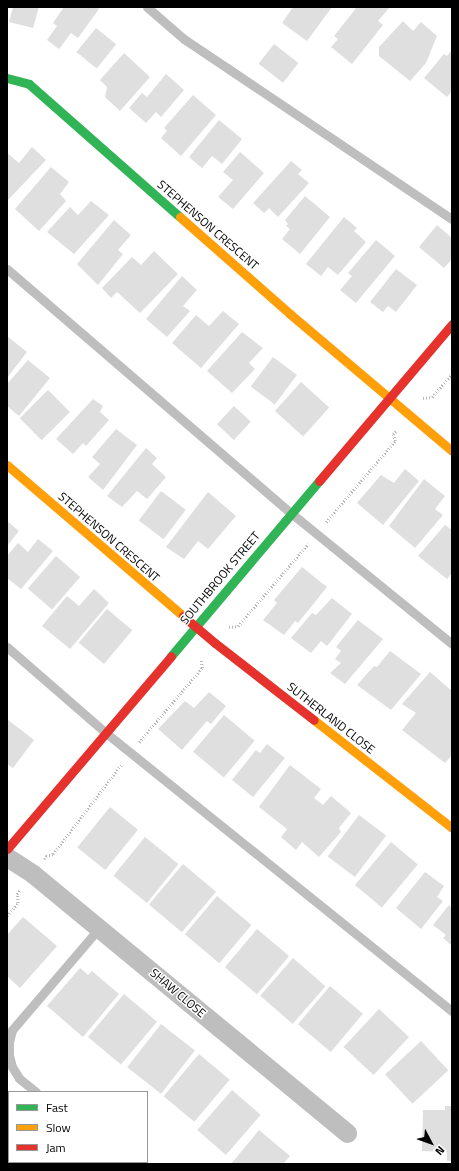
<!DOCTYPE html>
<style>
body{margin:0}
#map{position:relative;width:459px;height:1171px;overflow:hidden;background:#fff;font-family:"Titillium Web",sans-serif}
div>[style]{position:absolute}
[style*='--x']{left:calc(var(--x)*1px);top:calc(var(--y)*1px);width:calc(var(--w)*1px);rotate:calc(var(--a)*1deg)}
.building>*{inset:0;background:#dfdfdf;transform-origin:0 0}
.path>*{height:2.5px;margin-top:-1.25px;transform-origin:0;background:repeating-linear-gradient(90deg,#b9b9b9 0 1px,transparent 0 3px)}
.lane>*{height:9px;margin:-4.5px;padding:0 4.5px;transform-origin:4.5px;border-radius:4.5px;background:#bebebe}
.street>*{height:19px;margin:-9.5px;padding:0 9.5px;transform-origin:9.5px;border-radius:9.5px;background:#bebebe}
.fast>*{height:9px;margin:-4.5px;padding:0 4.5px;transform-origin:4.5px;border-radius:4.5px;background:#30b455}
.slow>*{height:9px;margin:-4.5px;padding:0 4.5px;transform-origin:4.5px;border-radius:4.5px;background:#ff9f0a}
.jam>*{height:9px;margin:-4.5px;padding:0 4.5px;transform-origin:4.5px;border-radius:4.5px;background:#e5322d}
span{translate:-50% -50%;white-space:nowrap;text-align:center;line-height:1.15;-webkit-text-stroke:3px #fff;paint-order:stroke}
.street-label{font-size:12px;color:#000}
.frame{position:absolute;inset:0;border:8px solid #000;pointer-events:none}
.legend{position:absolute;left:8px;top:1091px;width:140px;height:72px;box-sizing:border-box;background:#fff;border:1px solid #999;margin:0;padding:5px 7px;list-style:none;font-size:12px;color:#000}
.legend li{display:flex;align-items:center;gap:8px;height:20px}
.legend b{width:20px;border:1px solid #999}
.north{position:absolute;left:411px;top:1123px;width:40px;height:40px;-webkit-text-stroke:3px #fff;paint-order:stroke;rotate:131deg;font-size:11px;font-weight:700;line-height:16px;text-align:center;color:#000}
.north::after{content:'';display:block;margin:auto;width:14px;height:18px;background:#000;clip-path:polygon(50% 0,100% 100%,50% 72%,0 100%)}
</style>
<div id="map">
<div class="building">
<i style="clip-path:polygon(13px 7px,39px 7px,33px 28px,9px 22px)"></i>
<i style="clip-path:polygon(64px 7px,97px 7px,99px 9px,78px 38px,71px 33px,59px 49px,47px 40px,57px 26px,53px 23px)"></i>
<i style="clip-path:polygon(293px 7px,332px 7px,307px 41px,282px 23px)"></i>
<i style="clip-path:polygon(357px 7px,390px 7px,378px 21px,383px 25px,352px 64px,331px 47px,338px 39px,334px 36px)"></i>
<i style="clip-path:polygon(403px 21px,413px 31px,421px 22px,437px 36px,426px 63px,410px 81px,379px 56px,379px 47px)"></i>
<i style="left:96px;top:28px;width:26px;height:31px;rotate:39deg"></i>
<i style="left:274px;top:44px;width:31px;height:25px;rotate:38deg"></i>
<i style="clip-path:polygon(452px 50px,452px 91px,447px 97px,424px 78px,444px 54px,447px 56px)"></i>
<i style="clip-path:polygon(124px 53px,150px 77px,120px 111px,105px 97px,107px 87px,100px 80px)"></i>
<i style="clip-path:polygon(166px 74px,184px 90px,161px 117px,156px 112px,146px 123px,129px 108px,142px 93px,147px 97px)"></i>
<i style="clip-path:polygon(193px 95px,216px 115px,181px 156px,161px 138px,167px 131px,164px 128px)"></i>
<i style="clip-path:polygon(219px 120px,242px 139px,222px 164px,212px 156px,202px 168px,189px 157px)"></i>
<i style="clip-path:polygon(32px 147px,46px 160px,7px 201px,7px 153px,19px 163px)"></i>
<i style="clip-path:polygon(240px 152px,264px 173px,233px 209px,218px 197px,233px 180px,223px 172px)"></i>
<i style="clip-path:polygon(291px 161px,302px 170px,298px 174px,309px 183px,278px 217px,269px 208px,264px 213px,253px 203px)"></i>
<i style="clip-path:polygon(51px 167px,69px 182px,60px 194px,66px 201px,39px 231px,15px 209px)"></i>
<i style="clip-path:polygon(305px 196px,330px 217px,300px 254px,282px 239px,290px 229px,286px 226px,288px 224px,285px 220px)"></i>
<i style="clip-path:polygon(91px 201px,109px 215px,74px 254px,47px 232px,70px 207px,78px 215px)"></i>
<i style="clip-path:polygon(344px 217px,357px 228px,354px 231px,366px 242px,338px 275px,328px 267px,321px 276px,306px 264px)"></i>
<i style="clip-path:polygon(114px 220px,131px 235px,118px 250px,123px 254px,98px 285px,77px 264px)"></i>
<i style="clip-path:polygon(437px 225px,452px 238px,452px 259px,444px 268px,419px 247px)"></i>
<i style="clip-path:polygon(376px 240px,395px 256px,356px 303px,340px 290px,352px 276px,348px 273px)"></i>
<i style="clip-path:polygon(154px 251px,178px 274px,140px 313px,117px 292px,111px 298px,102px 288px,132px 257px,141px 265px)"></i>
<i style="clip-path:polygon(396px 269px,417px 285px,396px 312px,388px 306px,383px 312px,370px 302px)"></i>
<i style="clip-path:polygon(182px 276px,197px 290px,183px 306px,190px 311px,167px 337px,146px 319px)"></i>
<i style="clip-path:polygon(223px 311px,239px 324px,201px 368px,172px 343px,196px 315px,209px 326px)"></i>
<i style="clip-path:polygon(242px 332px,263px 348px,249px 363px,255px 369px,232px 393px,207px 371px)"></i>
<i style="clip-path:polygon(7px 336px,27px 352px,7px 378px)"></i>
<i style="left:273px;top:357px;width:30px;height:37px;rotate:37deg"></i>
<i style="clip-path:polygon(28px 360px,50px 378px,19px 416px,7px 406px,7px 384px)"></i>
<i style="left:301px;top:382px;width:38px;height:39px;rotate:42deg"></i>
<i style="left:48px;top:390px;width:31px;height:40px;rotate:45deg"></i>
<i style="clip-path:polygon(93px 399px,103px 406px,100px 412px,109px 420px,86px 446px,83px 443px,73px 454px,56px 439px)"></i>
<i style="left:234px;top:406px;width:23px;height:25px;rotate:43deg"></i>
<i style="clip-path:polygon(116px 429px,137px 445px,103px 490px,88px 477px,100px 464px,92px 457px)"></i>
<i style="clip-path:polygon(146px 448px,157px 458px,152px 464px,166px 477px,147px 499px,137px 491px,122px 507px,107px 496px)"></i>
<i style="clip-path:polygon(405px 469px,419px 481px,383px 525px,357px 503px,381px 475px,394px 483px)"></i>
<i style="clip-path:polygon(424px 479px,445px 496px,435px 509px,443px 515px,415px 548px,389px 526px)"></i>
<i style="left:161px;top:491px;width:31px;height:37px;rotate:37deg"></i>
<i style="clip-path:polygon(208px 492px,236px 516px,208px 549px,198px 541px,184px 559px,166px 547px)"></i>
<i style="clip-path:polygon(7px 521px,19px 531px,7px 546px)"></i>
<i style="clip-path:polygon(445px 525px,452px 530px,452px 573px,447px 579px,418px 556px)"></i>
<i style="clip-path:polygon(38px 539px,53px 551px,21px 589px,7px 578px,7px 556px,18px 543px,28px 552px)"></i>
<i style="left:56px;top:556px;width:32px;height:43px;rotate:41deg"></i>
<i style="clip-path:polygon(302px 567px,327px 587px,298px 623px,295px 621px,284px 635px,263px 620px,277px 603px,274px 600px)"></i>
<i style="clip-path:polygon(94px 589px,109px 603px,70px 649px,42px 626px,67px 596px,79px 606px)"></i>
<i style="clip-path:polygon(332px 598px,352px 614px,327px 646px,321px 641px,311px 653px,291px 638px,312px 613px,316px 615px)"></i>
<i style="left:107px;top:609px;width:33px;height:44px;rotate:40deg"></i>
<i style="clip-path:polygon(358px 620px,383px 639px,345px 684px,330px 673px,341px 663px,335px 659px,341px 651px,336px 647px)"></i>
<i style="clip-path:polygon(390px 651px,421px 674px,391px 710px,357px 685px,374px 666px,377px 667px)"></i>
<i style="clip-path:polygon(430px 672px,452px 691px,452px 755px,445px 763px,402px 730px,416px 713px,402px 704px)"></i>
<i style="clip-path:polygon(209px 692px,226px 706px,211px 724px,207px 721px,182px 750px,158px 729px,185px 701px,194px 708px)"></i>
<i style="left:224px;top:715px;width:40px;height:48px;rotate:40deg"></i>
<i style="clip-path:polygon(7px 719px,34px 740px,13px 768px,7px 764px)"></i>
<i style="clip-path:polygon(267px 744px,285px 758px,253px 797px,232px 780px,256px 750px,260px 753px)"></i>
<i style="clip-path:polygon(290px 765px,321px 789px,314px 798px,323px 805px,331px 796px,351px 813px,339px 828px,341px 832px,319px 857px,302px 842px,296px 850px,281px 837px,287px 829px,259px 807px)"></i>
<i style="left:110px;top:807px;width:36px;height:52px;rotate:39deg"></i>
<i style="left:359px;top:815px;width:34px;height:52px;rotate:37deg"></i>
<i style="left:145px;top:837px;width:43px;height:50px;rotate:39deg"></i>
<i style="left:391px;top:842px;width:35px;height:56px;rotate:40deg"></i>
<i style="left:183px;top:864px;width:43px;height:53px;rotate:40deg"></i>
<i style="clip-path:polygon(425px 872px,444px 886px,437px 897px,443px 901px,421px 929px,396px 908px)"></i>
<i style="left:217px;top:896px;width:45px;height:50px;rotate:40deg"></i>
<i style="clip-path:polygon(449px 905px,452px 908px,452px 946px,443px 938px,446px 935px,433px 925px)"></i>
<i style="clip-path:polygon(23px 917px,57px 946px,20px 988px,7px 976px,7px 935px)"></i>
<i style="left:257px;top:929px;width:42px;height:50px;rotate:40deg"></i>
<i style="left:293px;top:958px;width:43px;height:50px;rotate:41deg"></i>
<i style="clip-path:polygon(80px 968px,88px 975px,92px 971px,119px 994px,83px 1037px,47px 1006px)"></i>
<i style="left:330px;top:986px;width:43px;height:50px;rotate:40deg"></i>
<i style="left:124px;top:994px;width:43px;height:56px;rotate:40deg"></i>
<i style="left:379px;top:1009px;width:41px;height:52px;rotate:43deg"></i>
<i style="left:161px;top:1024px;width:43px;height:55px;rotate:38deg"></i>
<i style="left:421px;top:1041px;width:40px;height:49px;rotate:47deg"></i>
<i style="left:199px;top:1054px;width:40px;height:55px;rotate:40deg"></i>
<i style="left:232px;top:1090px;width:38px;height:53px;rotate:41deg"></i>
<i style="clip-path:polygon(445px 1106px,452px 1106px,452px 1161px,447px 1161px,447px 1152px,422px 1151px,423px 1110px,445px 1110px)"></i>
<i style="clip-path:polygon(259px 1130px,290px 1156px,283px 1164px,231px 1164px)"></i>
</div>
<div class="path">
<i style="--x:423;--y:398;--w:9;--a:-6"></i>
<i style="--x:432;--y:397;--w:30;--a:-49"></i>
<i style="--x:326;--y:522;--w:106;--a:-49.6"></i>
<i style="--x:395;--y:441;--w:7;--a:-106"></i>
<i style="--x:393;--y:434;--w:4;--a:-45"></i>
<i style="--x:229;--y:627;--w:9;--a:-6"></i>
<i style="--x:238;--y:626;--w:108;--a:-49.5"></i>
<i style="--x:139;--y:742;--w:97;--a:-49.6"></i>
<i style="--x:202;--y:668;--w:8;--a:-97"></i>
<i style="--x:44;--y:859;--w:4;--a:-56"></i>
<i style="--x:46;--y:856;--w:7;--a:-16"></i>
<i style="--x:53;--y:854;--w:112;--a:-52.6"></i>
<i style="--x:7;--y:916;--w:17;--a:-50"></i>
<i style="--x:18;--y:903;--w:9;--a:-96"></i>
<i style="--x:17;--y:894;--w:5;--a:-53"></i>
<i style="--x:7;--y:1135;--w:2;--a:27"></i>
<i style="--x:39;--y:1162;--w:3;--a:45"></i>
</div>
<div class="lane">
<i style="--x:147;--y:7;--w:49;--a:40.9"></i>
<i style="--x:184;--y:39;--w:323;--a:33.9"></i>
<i style="--x:7;--y:269;--w:374;--a:40.7"></i>
<i style="--x:291;--y:513;--w:208;--a:39.1"></i>
<i style="--x:7;--y:647;--w:131;--a:41"></i>
<i style="--x:106;--y:733;--w:444;--a:38.8"></i>
<i style="--x:36;--y:1092;--w:22;--a:-141"></i>
<i style="--x:19;--y:1078;--w:13;--a:-122"></i>
<i style="--x:12;--y:1067;--w:12;--a:-104"></i>
<i style="--x:9;--y:1055;--w:13;--a:-90"></i>
<i style="--x:9;--y:1042;--w:12;--a:-76"></i>
<i style="--x:12;--y:1030;--w:134;--a:-49.5"></i>
<i style="--x:123;--y:1162;--w:4;--a:34"></i>
</div>
<div class="street">
<i style="--x:7;--y:857;--w:31;--a:33"></i>
<i style="--x:33;--y:874;--w:407;--a:39.5"></i>
</div>
<div class="fast">
<i style="--x:7;--y:78;--w:23;--a:15"></i>
<i style="--x:29;--y:84;--w:201;--a:41.4"></i>
<i style="--x:171;--y:656;--w:229;--a:-49.8"></i>
</div>
<div class="slow">
<i style="--x:180;--y:217;--w:147;--a:41.4"></i>
<i style="--x:290;--y:314;--w:212;--a:40.2"></i>
<i style="--x:7;--y:465;--w:232;--a:40.6"></i>
<i style="--x:314;--y:720;--w:175;--a:38"></i>
</div>
<div class="jam">
<i style="--x:319;--y:481;--w:206;--a:-49.7"></i>
<i style="--x:183;--y:616;--w:42;--a:40.2"></i>
<i style="--x:215;--y:643;--w:125;--a:37.9"></i>
<i style="--x:7;--y:849;--w:253;--a:-49.6"></i>
</div>
<div class="street-label">
<span style="left:208px;top:225px;rotate:41deg">STEPHENSON CRESCENT</span>
<span style="left:109px;top:537px;rotate:41deg">STEPHENSON CRESCENT</span>
<span style="left:220px;top:578px;rotate:-50deg">SOUTHBROOK STREET</span>
<span style="left:331px;top:718px;rotate:38deg">SUTHERLAND CLOSE</span>
<span style="left:178px;top:993px;rotate:40deg">SHAW CLOSE</span>
</div>
<div class="frame"></div>
<ul class="legend">
<li><b style="height:5px;background:#30b455"></b>Fast</li>
<li><b style="height:5px;background:#ff9f0a"></b>Slow</li>
<li><b style="height:5px;background:#e5322d"></b>Jam</li>
</ul>
<div class="north">N</div>
</div>
